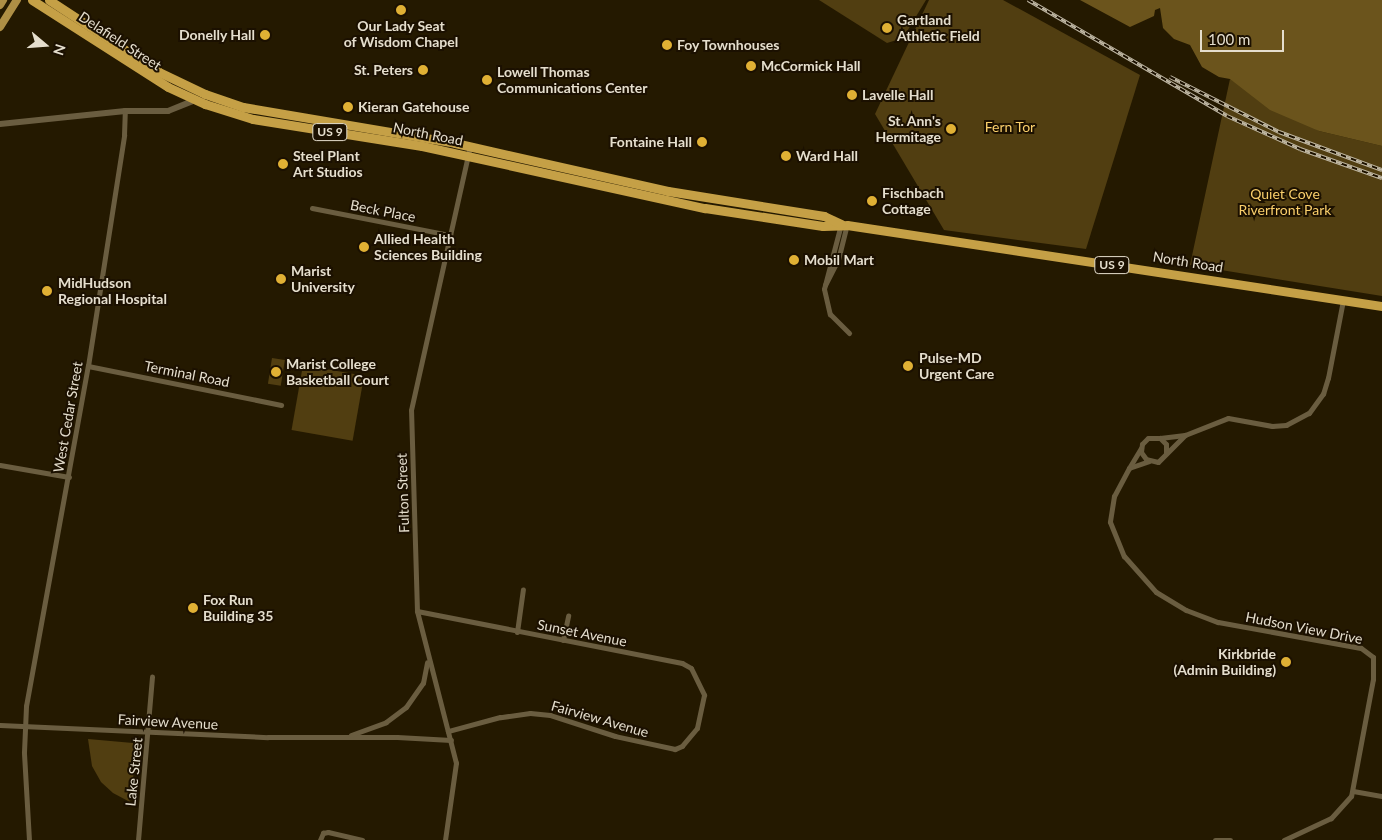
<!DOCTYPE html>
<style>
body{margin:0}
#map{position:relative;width:1382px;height:840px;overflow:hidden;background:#241900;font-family:Lato,sans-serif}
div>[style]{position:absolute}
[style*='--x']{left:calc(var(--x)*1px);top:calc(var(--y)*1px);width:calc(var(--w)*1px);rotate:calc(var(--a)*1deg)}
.green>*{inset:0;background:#513e11;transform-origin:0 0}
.water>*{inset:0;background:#6b541c}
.minor>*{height:5px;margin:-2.5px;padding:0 2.5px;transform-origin:2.5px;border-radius:2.5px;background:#6a5d40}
.tertiary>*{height:6px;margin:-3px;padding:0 3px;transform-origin:3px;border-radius:3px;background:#6a5d40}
.primary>*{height:8px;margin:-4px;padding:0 4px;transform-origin:4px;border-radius:4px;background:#ae8f45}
.trunk>*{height:9px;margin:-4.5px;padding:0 4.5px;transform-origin:4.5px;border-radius:4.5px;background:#c5a046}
.rail>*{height:4px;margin-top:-2px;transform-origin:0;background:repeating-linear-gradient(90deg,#1b1000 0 5.5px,#bfb7a4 0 11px);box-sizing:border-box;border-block:1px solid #bfb7a4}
.dots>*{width:14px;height:14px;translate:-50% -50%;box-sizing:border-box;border:2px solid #1b1000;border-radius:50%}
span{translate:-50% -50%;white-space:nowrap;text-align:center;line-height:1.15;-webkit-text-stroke:4px #1b1000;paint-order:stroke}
.shield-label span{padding:1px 4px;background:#1b1000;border:1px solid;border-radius:4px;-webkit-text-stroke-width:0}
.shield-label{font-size:12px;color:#e5decd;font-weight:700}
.poi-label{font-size:14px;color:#e5decd;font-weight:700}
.left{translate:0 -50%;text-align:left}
.right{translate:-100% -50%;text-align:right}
.street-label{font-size:14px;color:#e5decd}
.park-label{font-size:14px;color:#facf6b}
.north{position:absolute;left:20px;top:20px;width:50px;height:50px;-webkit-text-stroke:4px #1b1000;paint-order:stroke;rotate:108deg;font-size:14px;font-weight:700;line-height:20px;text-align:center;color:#e5decd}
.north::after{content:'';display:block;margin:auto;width:18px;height:22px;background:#e5decd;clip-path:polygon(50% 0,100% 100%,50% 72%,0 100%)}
.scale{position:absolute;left:1200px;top:30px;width:84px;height:22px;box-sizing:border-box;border:2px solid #e5decd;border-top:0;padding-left:6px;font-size:15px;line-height:18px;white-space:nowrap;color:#e5decd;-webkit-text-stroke:4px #1b1000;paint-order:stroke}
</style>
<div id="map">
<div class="green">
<i style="clip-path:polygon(819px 0,926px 0,903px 38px,887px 43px)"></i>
<i style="clip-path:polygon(929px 0,1003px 0,1140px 75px,1086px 249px,944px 230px,875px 114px)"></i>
<i style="clip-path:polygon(1230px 79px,1319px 131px,1382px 146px,1382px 296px,1190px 265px)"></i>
<i style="left:272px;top:358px;width:13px;height:26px;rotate:9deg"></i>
<i style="left:303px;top:365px;width:62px;height:66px;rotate:10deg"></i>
<i style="clip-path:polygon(88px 739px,133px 743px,137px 747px,130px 802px,113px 793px,101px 782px,92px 766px)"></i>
</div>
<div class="water">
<i style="clip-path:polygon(1080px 0,1382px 0,1382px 146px,1319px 131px,1270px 110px,1230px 79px,1219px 77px,1202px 67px,1190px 45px,1174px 39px,1163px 28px,1160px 8px,1155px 10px,1154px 16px,1130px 27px)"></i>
</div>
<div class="minor">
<i style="--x:312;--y:208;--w:141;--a:11.1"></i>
<i style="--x:841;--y:224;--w:67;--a:104.7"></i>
<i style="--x:824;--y:289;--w:26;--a:77"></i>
<i style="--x:830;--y:314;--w:27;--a:45"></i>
<i style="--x:825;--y:285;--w:28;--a:-63"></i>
<i style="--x:838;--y:260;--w:36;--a:-76"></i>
<i style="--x:88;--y:366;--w:197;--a:11.4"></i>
<i style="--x:1185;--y:435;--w:46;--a:-21.6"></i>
<i style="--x:1228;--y:418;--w:45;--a:10.3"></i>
<i style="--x:1272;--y:426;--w:14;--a:-4"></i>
<i style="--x:1286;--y:425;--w:26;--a:-28"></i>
<i style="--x:1309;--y:413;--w:24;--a:-54"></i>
<i style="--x:1323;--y:394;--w:17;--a:-73"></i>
<i style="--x:1328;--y:378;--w:79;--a:-79.1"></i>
<i style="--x:1160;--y:438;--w:25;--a:-7"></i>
<i style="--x:1185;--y:435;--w:38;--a:135"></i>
<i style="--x:1158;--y:462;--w:12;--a:-166"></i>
<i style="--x:1146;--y:459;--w:9;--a:-126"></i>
<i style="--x:1141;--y:452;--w:8;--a:-83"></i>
<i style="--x:1142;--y:444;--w:8;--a:-45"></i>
<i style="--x:1148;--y:438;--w:12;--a:0"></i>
<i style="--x:1160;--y:438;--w:8;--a:45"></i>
<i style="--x:1166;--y:444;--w:9;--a:90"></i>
<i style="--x:1141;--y:448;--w:23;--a:121"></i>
<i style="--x:1129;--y:468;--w:21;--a:-19"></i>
<i style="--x:0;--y:465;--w:70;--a:9.9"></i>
<i style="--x:1129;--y:468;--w:32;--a:118"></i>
<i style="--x:1114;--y:496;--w:26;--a:99"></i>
<i style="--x:1110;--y:522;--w:37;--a:68"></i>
<i style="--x:1124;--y:556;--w:48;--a:48.4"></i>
<i style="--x:1156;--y:592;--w:35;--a:31"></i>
<i style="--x:1186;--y:610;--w:34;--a:21"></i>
<i style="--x:1218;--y:622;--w:145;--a:10.3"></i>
<i style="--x:1361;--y:648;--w:15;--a:37"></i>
<i style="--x:1373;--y:657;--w:22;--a:90"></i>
<i style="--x:1373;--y:679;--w:119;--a:100.6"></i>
<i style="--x:1351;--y:796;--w:30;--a:132"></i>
<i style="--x:1331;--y:818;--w:52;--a:154.9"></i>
<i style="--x:417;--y:611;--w:270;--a:11.1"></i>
<i style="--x:682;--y:663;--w:10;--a:29"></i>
<i style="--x:691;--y:668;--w:30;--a:64"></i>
<i style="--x:704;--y:695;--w:34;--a:102"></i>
<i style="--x:697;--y:728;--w:23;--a:130"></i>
<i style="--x:682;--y:746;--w:8;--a:157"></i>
<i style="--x:675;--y:749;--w:61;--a:-167.8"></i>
<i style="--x:615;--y:736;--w:68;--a:-162.1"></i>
<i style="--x:550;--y:715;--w:20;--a:-174"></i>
<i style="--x:530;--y:713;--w:30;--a:172"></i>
<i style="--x:500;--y:717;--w:54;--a:164.9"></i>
<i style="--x:517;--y:632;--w:43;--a:-82.1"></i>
<i style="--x:563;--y:640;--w:25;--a:-78"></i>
<i style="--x:0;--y:725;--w:268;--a:2.6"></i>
<i style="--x:268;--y:737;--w:129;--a:0"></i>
<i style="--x:397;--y:737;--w:54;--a:3.2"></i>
<i style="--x:351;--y:735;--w:37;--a:-20"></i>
<i style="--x:386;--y:722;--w:25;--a:-37"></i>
<i style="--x:406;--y:707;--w:29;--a:-55"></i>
<i style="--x:423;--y:683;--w:21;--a:-79"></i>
<i style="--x:1353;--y:791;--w:29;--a:10"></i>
<i style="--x:29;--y:840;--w:88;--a:-93.3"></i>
<i style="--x:24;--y:752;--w:46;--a:-87.5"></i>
<i style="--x:26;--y:706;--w:346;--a:-79.7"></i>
<i style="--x:88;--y:366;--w:234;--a:-81.1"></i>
<i style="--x:124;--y:135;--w:24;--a:-88"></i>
<i style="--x:138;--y:840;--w:164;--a:-85.1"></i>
<i style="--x:320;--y:840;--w:8;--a:-67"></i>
<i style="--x:323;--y:833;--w:5;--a:-11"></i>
<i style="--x:328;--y:832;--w:35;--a:13"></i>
<i style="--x:445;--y:840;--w:78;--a:-81.9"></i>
<i style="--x:456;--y:763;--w:157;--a:-104.4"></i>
<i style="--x:417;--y:611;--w:201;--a:-91.7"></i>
<i style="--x:411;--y:410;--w:271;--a:-77.4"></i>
<i style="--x:1215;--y:840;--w:15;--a:0"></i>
</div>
<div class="tertiary">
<i style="--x:0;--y:124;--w:126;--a:-5.9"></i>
<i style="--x:125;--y:111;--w:43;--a:0"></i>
<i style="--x:168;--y:111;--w:29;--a:-22"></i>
</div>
<div class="primary">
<i style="--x:0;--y:5;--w:6;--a:-59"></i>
<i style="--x:0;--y:27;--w:32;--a:-58"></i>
</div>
<div class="trunk">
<i style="--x:32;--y:0;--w:161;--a:32.6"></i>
<i style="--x:168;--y:87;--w:41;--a:24.7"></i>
<i style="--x:205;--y:104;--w:50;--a:17.4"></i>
<i style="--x:253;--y:119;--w:171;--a:9.1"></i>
<i style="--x:422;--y:146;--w:290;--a:12.4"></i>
<i style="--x:705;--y:208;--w:119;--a:8.7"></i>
<i style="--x:823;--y:226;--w:24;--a:-2"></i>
<i style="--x:847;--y:225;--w:541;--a:8.61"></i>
<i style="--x:49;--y:0;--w:131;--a:33.2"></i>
<i style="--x:159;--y:72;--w:51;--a:25.6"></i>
<i style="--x:205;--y:94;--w:40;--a:18.9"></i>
<i style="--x:243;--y:107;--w:215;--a:9.6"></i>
<i style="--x:455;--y:143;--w:218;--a:12.7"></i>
<i style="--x:668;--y:191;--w:158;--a:9.1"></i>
<i style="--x:824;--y:216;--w:19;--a:25"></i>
</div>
<div class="rail">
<i style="--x:1028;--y:0;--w:230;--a:30.2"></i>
<i style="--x:1227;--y:116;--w:80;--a:24.3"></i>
<i style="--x:1300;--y:149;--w:87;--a:19.5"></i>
<i style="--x:1170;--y:77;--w:122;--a:26.8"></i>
<i style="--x:1279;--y:132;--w:110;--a:20.3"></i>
</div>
<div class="dots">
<i style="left:401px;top:10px;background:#e0b034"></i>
<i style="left:887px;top:28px;background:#e0b034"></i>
<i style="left:265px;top:35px;background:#e0b034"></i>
<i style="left:667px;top:45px;background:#e0b034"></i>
<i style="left:751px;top:66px;background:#e0b034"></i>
<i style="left:423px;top:70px;background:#e0b034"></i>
<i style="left:487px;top:80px;background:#e0b034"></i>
<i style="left:852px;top:95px;background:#e0b034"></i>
<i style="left:348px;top:107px;background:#e0b034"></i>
<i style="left:951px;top:129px;background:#e0b034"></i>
<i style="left:702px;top:142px;background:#e0b034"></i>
<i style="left:786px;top:156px;background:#e0b034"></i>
<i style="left:283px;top:164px;background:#e0b034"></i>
<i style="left:872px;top:201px;background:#e0b034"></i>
<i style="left:364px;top:247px;background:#e0b034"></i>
<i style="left:794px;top:260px;background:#e0b034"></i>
<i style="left:281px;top:279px;background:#e0b034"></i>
<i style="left:47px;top:291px;background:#e0b034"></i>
<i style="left:908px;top:366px;background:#e0b034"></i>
<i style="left:276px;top:372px;background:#e0b034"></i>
<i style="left:193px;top:608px;background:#e0b034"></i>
<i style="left:1286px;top:662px;background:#e0b034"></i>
</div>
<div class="shield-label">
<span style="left:330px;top:132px">US 9</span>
<span style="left:1112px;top:265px">US 9</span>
</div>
<div class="poi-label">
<span class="left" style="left:897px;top:28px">Gartland<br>Athletic Field</span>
<span style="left:401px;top:34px">Our Lady Seat<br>of Wisdom Chapel</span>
<span class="right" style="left:255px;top:35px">Donelly Hall</span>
<span class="left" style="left:677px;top:45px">Foy Townhouses</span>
<span class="left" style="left:761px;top:66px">McCormick Hall</span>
<span class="right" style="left:413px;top:70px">St. Peters</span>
<span class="left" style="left:497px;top:80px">Lowell Thomas<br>Communications Center</span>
<span class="left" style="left:862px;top:95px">Lavelle Hall</span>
<span class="left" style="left:358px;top:107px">Kieran Gatehouse</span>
<span class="right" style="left:941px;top:129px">St. Ann's<br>Hermitage</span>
<span class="right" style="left:692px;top:142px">Fontaine Hall</span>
<span class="left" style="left:293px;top:164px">Steel Plant<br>Art Studios</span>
<span class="left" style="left:796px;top:156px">Ward Hall</span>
<span class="left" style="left:882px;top:201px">Fischbach<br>Cottage</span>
<span class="left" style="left:374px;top:247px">Allied Health<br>Sciences Building</span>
<span class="left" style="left:804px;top:260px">Mobil Mart</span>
<span class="left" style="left:291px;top:279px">Marist<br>University</span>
<span class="left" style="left:58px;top:291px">MidHudson<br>Regional Hospital</span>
<span class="left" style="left:919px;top:366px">Pulse-MD<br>Urgent Care</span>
<span class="left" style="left:286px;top:372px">Marist College<br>Basketball Court</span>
<span class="left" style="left:203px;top:608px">Fox Run<br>Building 35</span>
<span class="right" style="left:1276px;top:662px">Kirkbride<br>(Admin Building)</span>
</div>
<div class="street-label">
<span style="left:120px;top:41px;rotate:33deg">Delafield Street</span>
<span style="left:428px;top:134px;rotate:11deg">North Road</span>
<span style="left:383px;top:211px;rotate:11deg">Beck Place</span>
<span style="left:1188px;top:262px;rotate:9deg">North Road</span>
<span style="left:187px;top:374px;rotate:11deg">Terminal Road</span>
<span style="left:68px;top:417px;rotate:-80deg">West Cedar Street</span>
<span style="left:403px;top:493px;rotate:-92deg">Fulton Street</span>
<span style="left:1304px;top:628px;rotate:11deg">Hudson View Drive</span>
<span style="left:582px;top:633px;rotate:11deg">Sunset Avenue</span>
<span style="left:600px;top:719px;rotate:16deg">Fairview Avenue</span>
<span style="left:168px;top:722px;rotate:3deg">Fairview Avenue</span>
<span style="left:134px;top:772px;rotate:-84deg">Lake Street</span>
</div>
<div class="park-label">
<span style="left:1010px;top:127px">Fern Tor</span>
<span style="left:1285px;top:202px">Quiet Cove<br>Riverfront Park</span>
</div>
<div class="north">N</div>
<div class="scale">100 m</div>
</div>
